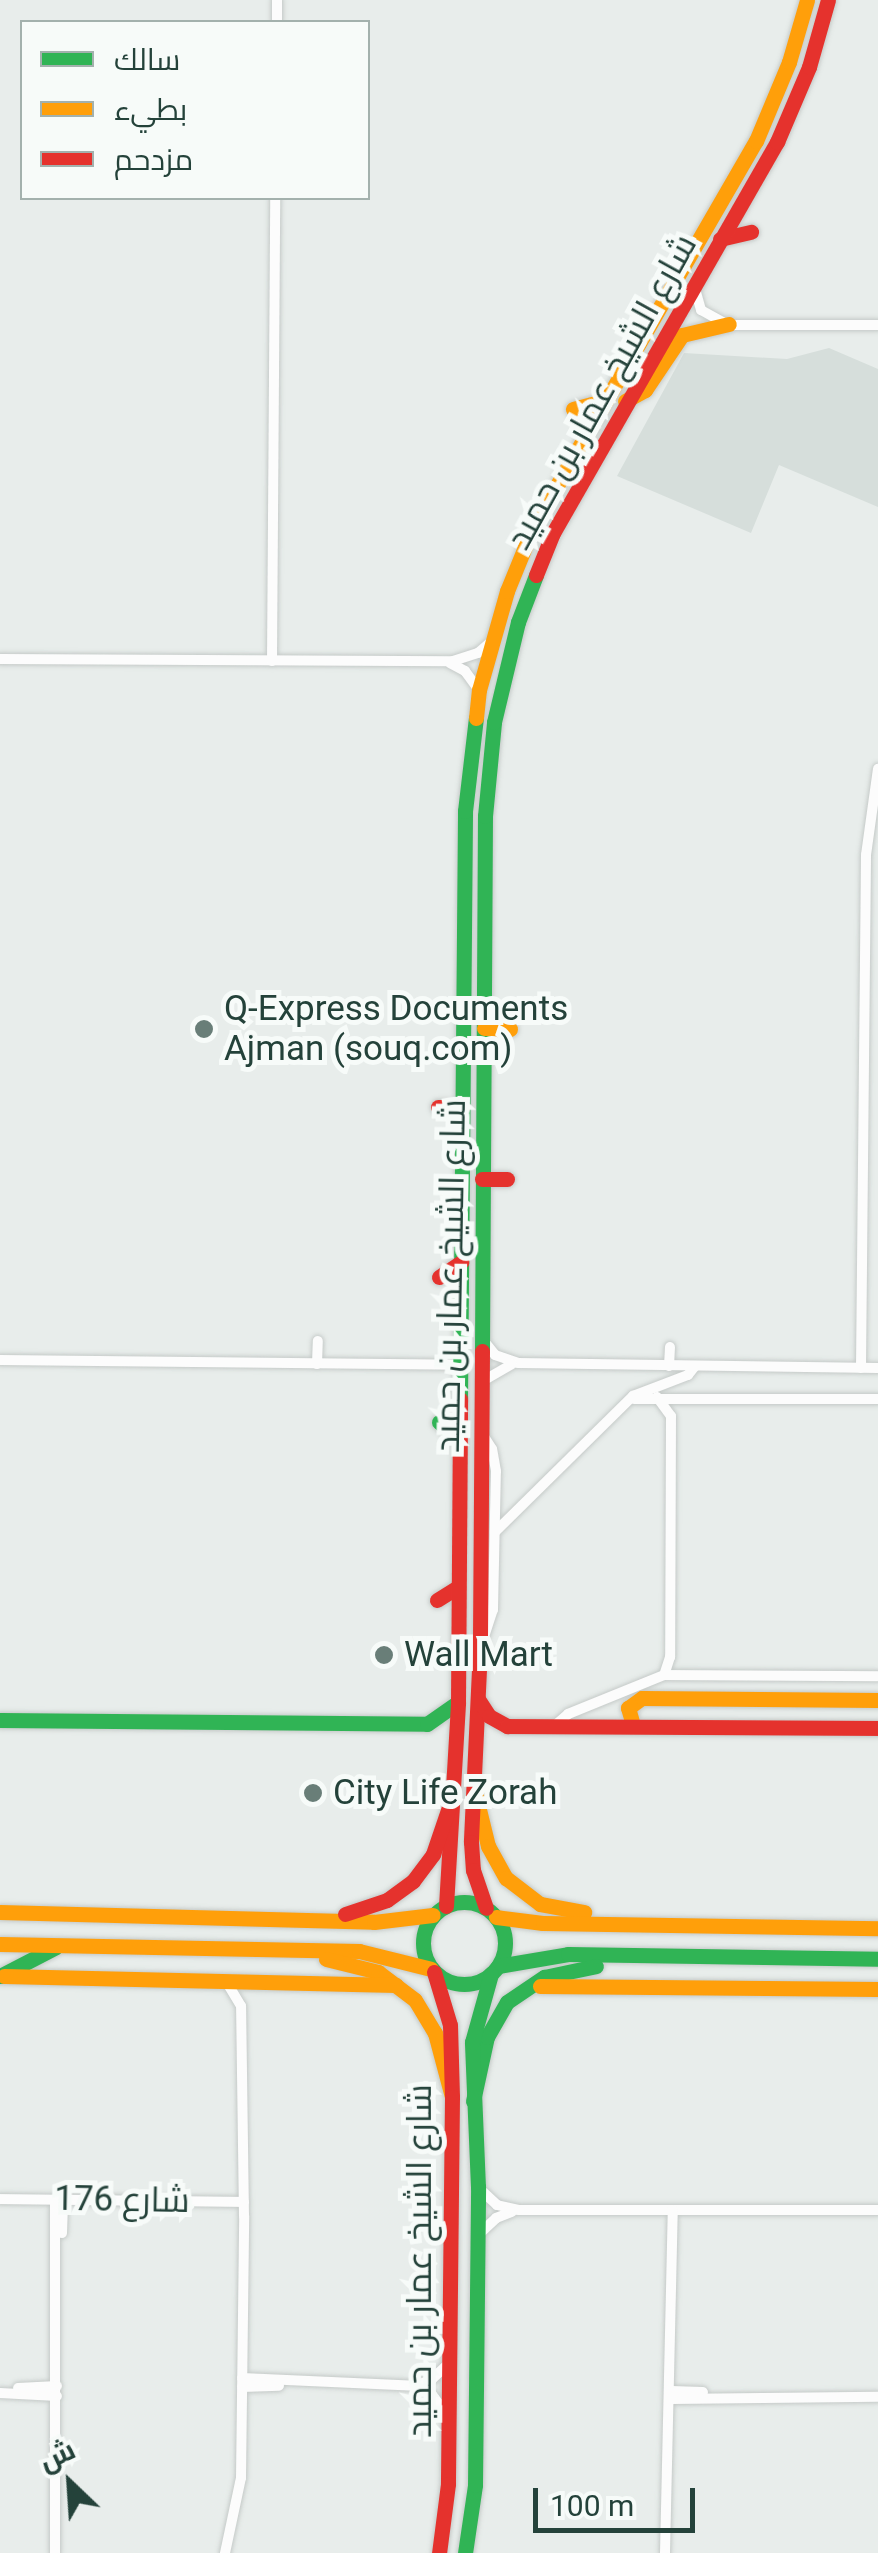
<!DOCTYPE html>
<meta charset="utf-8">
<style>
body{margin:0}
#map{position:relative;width:878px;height:2553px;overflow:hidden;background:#e8edeb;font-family:Roboto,Cairo,sans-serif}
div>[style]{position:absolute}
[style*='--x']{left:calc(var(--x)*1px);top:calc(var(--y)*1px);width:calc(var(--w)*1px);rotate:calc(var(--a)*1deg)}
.built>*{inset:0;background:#d6dedb}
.roads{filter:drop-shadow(0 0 2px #c5cac8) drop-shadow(0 0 2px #c5cac8)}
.street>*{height:10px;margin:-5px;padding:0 5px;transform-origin:5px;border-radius:5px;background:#fcfcfc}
.fast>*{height:15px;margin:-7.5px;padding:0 7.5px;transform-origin:7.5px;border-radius:7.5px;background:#30b455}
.fast>.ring{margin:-7.5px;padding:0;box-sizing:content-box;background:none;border:15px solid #30b455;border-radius:50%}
.slow>*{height:15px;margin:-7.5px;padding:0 7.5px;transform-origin:7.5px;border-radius:7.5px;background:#ff9f0a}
.jam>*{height:15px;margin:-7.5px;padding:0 7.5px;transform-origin:7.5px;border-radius:7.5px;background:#e5322d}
.dots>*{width:28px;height:28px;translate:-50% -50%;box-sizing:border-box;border:5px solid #f7fbf9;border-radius:50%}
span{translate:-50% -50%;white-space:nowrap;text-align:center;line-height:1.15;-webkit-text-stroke:10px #f7fbf9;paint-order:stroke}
.street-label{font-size:35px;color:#24423a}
.poi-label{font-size:35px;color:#24423a}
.left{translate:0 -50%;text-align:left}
.legend{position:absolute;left:20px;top:20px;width:350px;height:180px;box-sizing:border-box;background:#f7fbf9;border:2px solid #a3b1ad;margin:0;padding:12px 18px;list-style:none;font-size:30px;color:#24423a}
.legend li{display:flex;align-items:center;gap:20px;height:50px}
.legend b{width:50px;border:2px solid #a3b1ad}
.north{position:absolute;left:20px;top:2433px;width:100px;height:100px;-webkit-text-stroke:8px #f7fbf9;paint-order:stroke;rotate:335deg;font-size:28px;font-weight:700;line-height:40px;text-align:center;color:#24423a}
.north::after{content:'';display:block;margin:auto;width:35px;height:45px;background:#24423a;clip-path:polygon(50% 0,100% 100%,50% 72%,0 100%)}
.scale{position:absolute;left:533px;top:2488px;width:162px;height:45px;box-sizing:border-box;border:5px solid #24423a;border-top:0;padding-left:12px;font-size:30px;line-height:35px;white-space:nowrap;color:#24423a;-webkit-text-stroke:8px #f7fbf9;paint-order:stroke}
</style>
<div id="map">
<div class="built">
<i style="clip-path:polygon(829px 348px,878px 369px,878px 507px,779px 465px,751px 533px,617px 476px,684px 353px,787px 359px)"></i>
</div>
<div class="roads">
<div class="street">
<i style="--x:277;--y:22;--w:22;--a:-90"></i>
<i style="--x:695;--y:289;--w:22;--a:74"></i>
<i style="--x:701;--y:310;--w:26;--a:29"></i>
<i style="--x:724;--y:325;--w:154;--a:0"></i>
<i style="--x:0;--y:659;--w:453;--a:0.3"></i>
<i style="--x:453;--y:661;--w:26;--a:-18"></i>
<i style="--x:478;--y:653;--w:18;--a:-41"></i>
<i style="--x:272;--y:661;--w:463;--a:-89.6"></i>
<i style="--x:450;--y:663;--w:17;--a:28"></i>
<i style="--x:465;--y:671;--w:24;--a:54"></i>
<i style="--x:483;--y:1340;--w:19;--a:51"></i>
<i style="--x:495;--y:1355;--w:24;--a:19"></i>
<i style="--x:518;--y:1363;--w:360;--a:0.8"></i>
<i style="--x:0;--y:1360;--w:460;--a:0.6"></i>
<i style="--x:317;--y:1364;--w:23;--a:-88"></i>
<i style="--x:669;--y:1366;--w:19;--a:-87"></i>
<i style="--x:861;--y:1368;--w:513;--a:-89.44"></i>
<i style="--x:866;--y:855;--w:87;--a:-82.1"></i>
<i style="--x:481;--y:1382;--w:36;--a:-30"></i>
<i style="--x:657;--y:1397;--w:24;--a:54"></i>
<i style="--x:671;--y:1416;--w:241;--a:90.2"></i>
<i style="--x:670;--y:1657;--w:19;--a:108"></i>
<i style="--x:634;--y:1399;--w:244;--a:0"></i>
<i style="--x:495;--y:1532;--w:194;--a:-44.6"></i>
<i style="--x:633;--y:1396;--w:59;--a:-20.9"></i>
<i style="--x:688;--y:1375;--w:11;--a:-52"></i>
<i style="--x:482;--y:1643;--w:35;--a:-72"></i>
<i style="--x:493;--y:1610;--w:139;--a:-88.8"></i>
<i style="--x:496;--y:1471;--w:22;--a:-100"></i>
<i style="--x:492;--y:1449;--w:17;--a:-123"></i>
<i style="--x:552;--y:1728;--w:21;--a:-41"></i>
<i style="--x:568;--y:1714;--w:104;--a:-22.1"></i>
<i style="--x:664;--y:1675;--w:214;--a:0.3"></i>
<i style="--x:481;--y:2190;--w:22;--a:43"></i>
<i style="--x:497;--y:2205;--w:22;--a:13"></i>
<i style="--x:518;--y:2210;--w:360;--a:0"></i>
<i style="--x:0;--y:2199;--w:244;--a:0.7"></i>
<i style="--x:55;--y:2199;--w:354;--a:90"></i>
<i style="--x:62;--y:2233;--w:33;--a:-88"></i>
<i style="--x:477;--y:2236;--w:26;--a:-43"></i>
<i style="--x:496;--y:2218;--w:17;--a:-21"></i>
<i style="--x:242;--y:2378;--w:173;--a:2.6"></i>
<i style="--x:415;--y:2386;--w:17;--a:-21"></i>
<i style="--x:431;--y:2380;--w:25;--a:-43"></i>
<i style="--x:416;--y:2386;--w:18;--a:29"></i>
<i style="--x:432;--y:2395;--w:24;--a:52"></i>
<i style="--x:242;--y:2387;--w:37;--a:-2"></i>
<i style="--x:18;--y:2388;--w:39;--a:-3"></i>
<i style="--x:671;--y:2391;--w:32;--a:2"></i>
<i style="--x:0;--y:2393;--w:57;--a:3"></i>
<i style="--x:671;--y:2399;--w:207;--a:-0.6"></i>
<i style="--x:225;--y:2553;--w:77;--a:-78"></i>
<i style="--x:241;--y:2478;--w:262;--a:-89.3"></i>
<i style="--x:244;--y:2216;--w:210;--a:-90.8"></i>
<i style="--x:241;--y:2006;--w:29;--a:-121"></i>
<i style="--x:665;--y:2553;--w:343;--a:-88.7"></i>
</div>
<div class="fast">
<i style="--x:482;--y:1351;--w:535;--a:-89.68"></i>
<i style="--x:485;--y:816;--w:94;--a:-84.5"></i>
<i style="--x:494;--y:722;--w:103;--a:-76.5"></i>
<i style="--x:518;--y:622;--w:50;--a:-69"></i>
<i style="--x:460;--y:1399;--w:588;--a:-89.51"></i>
<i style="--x:465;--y:811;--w:94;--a:-83.3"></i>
<i style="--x:439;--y:1422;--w:27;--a:42"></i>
<i style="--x:0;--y:1720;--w:427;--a:0.5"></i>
<i style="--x:427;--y:1724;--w:38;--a:-35"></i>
<i class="ring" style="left:423px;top:1902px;width:67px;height:67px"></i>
<i style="--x:498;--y:1966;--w:71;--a:-9.7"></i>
<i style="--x:568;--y:1954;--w:310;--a:0.9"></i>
<i style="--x:0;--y:1976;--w:63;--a:-27.4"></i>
<i style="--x:473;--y:2101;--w:66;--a:-77.7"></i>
<i style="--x:487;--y:2037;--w:40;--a:-60.3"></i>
<i style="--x:507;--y:2002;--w:45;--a:-34"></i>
<i style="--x:544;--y:1977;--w:53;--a:-11.9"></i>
<i style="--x:465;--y:2553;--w:69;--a:-81.6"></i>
<i style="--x:475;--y:2485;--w:298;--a:-89.4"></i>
<i style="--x:478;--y:2187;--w:145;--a:-92.4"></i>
<i style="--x:472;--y:2042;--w:71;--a:-74.4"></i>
</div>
<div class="slow">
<i style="--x:625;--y:401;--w:23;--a:-29"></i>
<i style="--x:645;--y:390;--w:66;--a:-56.1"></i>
<i style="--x:682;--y:335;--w:48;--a:-13.2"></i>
<i style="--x:573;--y:409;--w:31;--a:-15"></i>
<i style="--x:476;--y:718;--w:28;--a:-84"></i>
<i style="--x:479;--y:690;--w:103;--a:-74.2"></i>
<i style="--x:507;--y:591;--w:71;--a:-67.8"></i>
<i style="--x:534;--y:525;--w:444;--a:-60"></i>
<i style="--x:756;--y:141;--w:86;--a:-67.3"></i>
<i style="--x:789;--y:62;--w:65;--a:-73.8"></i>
<i style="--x:484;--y:1028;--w:26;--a:2"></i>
<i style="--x:633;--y:1725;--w:18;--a:-106"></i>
<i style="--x:628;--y:1708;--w:17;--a:-36"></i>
<i style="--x:642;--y:1698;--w:236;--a:0.5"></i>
<i style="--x:474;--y:1789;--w:59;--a:76.2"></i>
<i style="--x:488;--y:1846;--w:37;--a:61"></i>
<i style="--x:506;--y:1878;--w:43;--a:37.4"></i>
<i style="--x:540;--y:1904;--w:45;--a:10.3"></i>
<i style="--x:0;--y:1912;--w:374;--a:1.5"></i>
<i style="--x:374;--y:1922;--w:59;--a:-6.8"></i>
<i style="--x:496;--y:1917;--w:47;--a:7.3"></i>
<i style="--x:543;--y:1923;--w:335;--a:0.9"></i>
<i style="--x:0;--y:1944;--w:359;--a:1.1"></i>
<i style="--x:359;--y:1951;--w:74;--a:14"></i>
<i style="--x:326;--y:1959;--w:54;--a:14"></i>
<i style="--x:378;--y:1972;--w:46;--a:37.1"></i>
<i style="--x:415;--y:2000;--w:39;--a:59"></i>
<i style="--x:435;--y:2033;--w:66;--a:75.1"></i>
<i style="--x:4;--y:1976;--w:392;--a:1.3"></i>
<i style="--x:540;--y:1986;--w:338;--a:0.5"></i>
</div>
<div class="jam">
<i style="--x:720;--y:239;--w:32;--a:-13"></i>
<i style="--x:536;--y:575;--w:45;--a:-68"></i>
<i style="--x:553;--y:533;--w:451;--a:-60.2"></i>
<i style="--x:777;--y:142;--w:82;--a:-66.9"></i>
<i style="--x:809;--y:67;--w:70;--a:-74.2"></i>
<i style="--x:438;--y:1107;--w:24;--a:0"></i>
<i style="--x:482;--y:1179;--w:25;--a:0"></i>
<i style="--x:439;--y:1277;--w:27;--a:-34"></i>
<i style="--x:482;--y:1351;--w:297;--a:90.4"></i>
<i style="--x:480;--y:1648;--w:194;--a:92.7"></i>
<i style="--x:471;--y:1842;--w:28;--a:86"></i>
<i style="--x:473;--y:1870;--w:40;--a:71.1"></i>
<i style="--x:437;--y:1600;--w:25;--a:-32"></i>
<i style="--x:478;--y:1699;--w:20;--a:57"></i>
<i style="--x:489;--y:1716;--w:21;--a:29"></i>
<i style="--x:507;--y:1726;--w:371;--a:0.3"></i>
<i style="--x:446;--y:1906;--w:204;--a:-86.6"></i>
<i style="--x:458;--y:1702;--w:303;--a:-89.6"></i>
<i style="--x:345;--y:1914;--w:44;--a:-18.4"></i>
<i style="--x:387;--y:1900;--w:32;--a:-36"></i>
<i style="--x:413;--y:1881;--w:34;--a:-53"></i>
<i style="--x:433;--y:1854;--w:56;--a:-71.2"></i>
<i style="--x:434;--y:1972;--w:55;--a:73.2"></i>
<i style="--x:450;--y:2025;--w:72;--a:88.4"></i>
<i style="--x:452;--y:2097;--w:387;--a:90.6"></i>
<i style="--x:448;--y:2484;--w:70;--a:97.4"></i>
</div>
</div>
<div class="dots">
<i style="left:204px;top:1029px;background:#697e78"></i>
<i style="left:384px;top:1655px;background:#697e78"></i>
<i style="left:313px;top:1793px;background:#697e78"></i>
</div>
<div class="street-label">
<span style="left:602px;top:392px;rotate:-61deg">شارع الشيخ عمار بن حميد</span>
<span style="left:451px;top:1276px;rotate:-89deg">شارع الشيخ عمار بن حميد</span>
<span style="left:122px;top:2200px;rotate:1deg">شارع 176</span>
<span style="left:420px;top:2261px;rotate:-90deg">شارع الشيخ عمار بن حميد</span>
</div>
<div class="poi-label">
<span class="left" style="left:224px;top:1029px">Q-Express Documents<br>Ajman (souq.com)</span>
<span class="left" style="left:404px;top:1655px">Wall Mart</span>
<span class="left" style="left:333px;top:1793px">City Life Zorah</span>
</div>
<ul class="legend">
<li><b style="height:12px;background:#30b455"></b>سالك</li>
<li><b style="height:12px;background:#ff9f0a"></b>بطيء</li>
<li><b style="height:12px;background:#e5322d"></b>مزدحم</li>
</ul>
<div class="north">ش</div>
<div class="scale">100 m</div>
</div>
